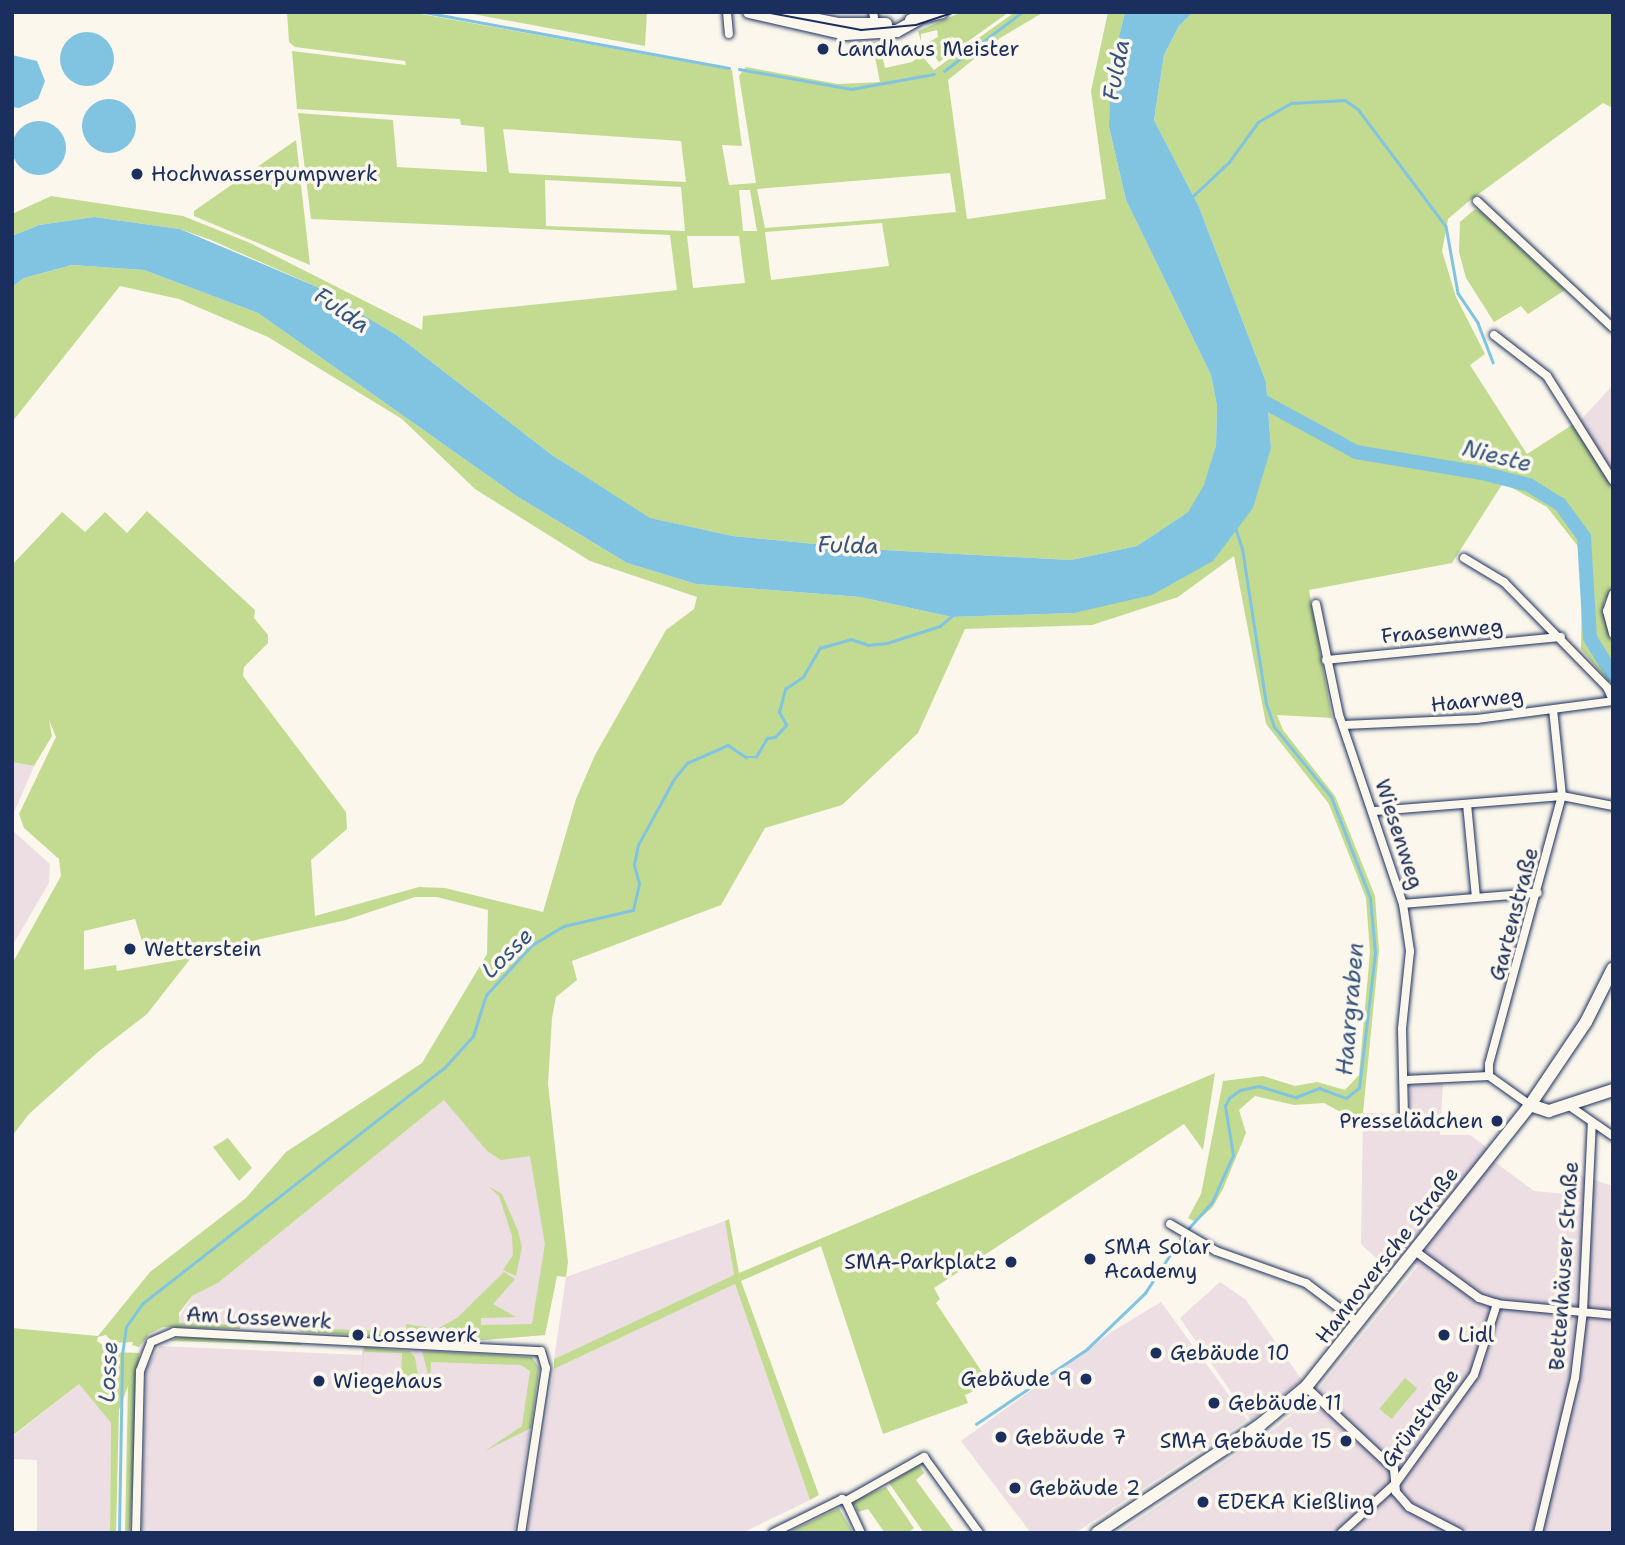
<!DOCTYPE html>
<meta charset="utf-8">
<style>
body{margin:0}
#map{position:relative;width:1625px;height:1545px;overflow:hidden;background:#fbf7ec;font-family:"Shantell Sans",sans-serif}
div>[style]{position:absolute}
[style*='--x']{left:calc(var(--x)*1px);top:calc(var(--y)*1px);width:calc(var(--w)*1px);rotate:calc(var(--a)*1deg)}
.built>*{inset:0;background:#ecdee3}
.green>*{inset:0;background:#c2db91;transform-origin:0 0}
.water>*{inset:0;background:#81c4e2}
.round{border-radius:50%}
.stream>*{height:2.5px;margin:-1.25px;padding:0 1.25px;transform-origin:1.25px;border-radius:1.25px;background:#81c4e2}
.river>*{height:14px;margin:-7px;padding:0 7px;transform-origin:7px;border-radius:7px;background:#81c4e2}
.roads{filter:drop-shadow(0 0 2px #1b2f5e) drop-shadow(0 0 2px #1b2f5e)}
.street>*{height:8px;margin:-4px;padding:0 4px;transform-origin:4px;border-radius:4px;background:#fbf7ec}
.secondary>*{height:12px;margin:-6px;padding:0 6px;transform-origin:6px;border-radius:6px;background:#fbf7ec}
.tram>*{height:2px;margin:-1px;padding:0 1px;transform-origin:1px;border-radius:1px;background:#1b2f5e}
.dots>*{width:19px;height:19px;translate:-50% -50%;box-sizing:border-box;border:4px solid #fbf7ec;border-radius:50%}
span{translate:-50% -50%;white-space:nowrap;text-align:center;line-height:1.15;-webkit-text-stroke:7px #fbf7ec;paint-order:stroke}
.poi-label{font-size:21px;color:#1b2f5e}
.left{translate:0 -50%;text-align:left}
.right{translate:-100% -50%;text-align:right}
.street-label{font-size:21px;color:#1b2f5e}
.water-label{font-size:23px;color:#34547f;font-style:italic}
.frame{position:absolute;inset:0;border:14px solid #1b2f5e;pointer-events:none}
</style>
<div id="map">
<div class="built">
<i style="clip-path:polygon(1613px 385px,1613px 477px,1579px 422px)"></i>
<i style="clip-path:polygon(12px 762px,34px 766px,12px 817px)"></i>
<i style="clip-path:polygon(12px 830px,50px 864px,49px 883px,12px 946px)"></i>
<i style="clip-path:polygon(1410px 1083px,1443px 1083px,1440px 1135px,1470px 1135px,1485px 1146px,1492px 1160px,1534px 1191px,1576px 1195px,1578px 1175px,1613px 1186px,1613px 1533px,1118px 1533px,1273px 1430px,1310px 1400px,1418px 1266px,1402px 1255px,1389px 1270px,1361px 1244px,1363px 1113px,1408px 1114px)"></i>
<i style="clip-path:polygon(444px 1100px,545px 1133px,545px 1335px,483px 1340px,175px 1324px,192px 1296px,218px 1283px)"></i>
<i style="clip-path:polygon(725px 1221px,734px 1275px,554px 1359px,566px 1277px)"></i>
<i style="clip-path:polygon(1220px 1282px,1246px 1300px,1302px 1380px,1251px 1421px,1180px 1318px)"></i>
<i style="clip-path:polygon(735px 1284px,810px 1500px,742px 1533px,527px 1533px,554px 1369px)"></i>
<i style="clip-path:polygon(1161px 1302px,1247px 1420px,1075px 1533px,1031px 1533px,961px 1441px,1113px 1331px)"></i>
<i style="clip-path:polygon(160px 1346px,362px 1355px,362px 1349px,425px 1350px,532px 1357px,539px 1368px,514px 1533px,142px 1533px,146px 1368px)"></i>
<i style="clip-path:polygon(79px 1384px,111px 1423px,110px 1533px,37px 1533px,37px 1460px,12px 1459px,12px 1437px)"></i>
</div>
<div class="green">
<i style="clip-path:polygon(evenodd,287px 12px,410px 12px,732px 70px,742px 146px,722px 145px,729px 185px,756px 183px,739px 76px,746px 67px,838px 84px,880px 82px,872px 42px,879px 42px,885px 68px,912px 62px,921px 55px,934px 70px,1015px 12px,1044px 12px,1000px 38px,948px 80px,967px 219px,1106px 199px,1091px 91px,1108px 12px,1125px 12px,1110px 73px,1109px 127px,1126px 200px,1211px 375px,1217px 406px,1216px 445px,1205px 485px,1188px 512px,1137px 546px,1071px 560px,866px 549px,733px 536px,649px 518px,552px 455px,398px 336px,317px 287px,211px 240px,180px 229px,94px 217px,39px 225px,12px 236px,12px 214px,51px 196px,183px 216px,250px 243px,422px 330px,423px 316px,677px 290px,670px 235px,311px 219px,298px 113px,393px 120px,397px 167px,487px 172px,484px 127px,461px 125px,460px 119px,297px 109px,292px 51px,406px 65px,405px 61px,295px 47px,289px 42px,287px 12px,503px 129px,681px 141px,686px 182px,509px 173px,503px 129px,287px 12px,950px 173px,956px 212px,882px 219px,765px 228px,757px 189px,950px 173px,287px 12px,545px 180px,681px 187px,685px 231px,546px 226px,545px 180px,287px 12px,739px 190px,750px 190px,757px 231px,743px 231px,739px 190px,287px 12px,882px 223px,889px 266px,771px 280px,765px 232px,882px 223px,287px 12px,687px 236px,739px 236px,745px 283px,693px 288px,687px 236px)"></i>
<i style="clip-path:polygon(462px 12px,647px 12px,645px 46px)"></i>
<i style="clip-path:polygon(962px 12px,1009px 12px,939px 62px,925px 44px,938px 37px,937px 30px,921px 34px,921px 41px,918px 31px)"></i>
<i style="clip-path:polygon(evenodd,1193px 12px,1613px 12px,1613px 108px,1603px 103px,1469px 201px,1448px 219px,1442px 251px,1456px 297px,1485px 354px,1470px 365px,1527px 454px,1572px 425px,1613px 484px,1613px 589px,1604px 601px,1604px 610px,1613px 642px,1613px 687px,1581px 649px,1582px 562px,1577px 545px,1547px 507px,1503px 483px,1452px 563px,1309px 590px,1332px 718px,1277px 715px,1283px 730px,1335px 796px,1375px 896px,1379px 951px,1363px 1113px,1350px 1117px,1324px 1103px,1294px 1105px,1255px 1096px,1239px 1110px,1246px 1133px,1223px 1189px,1212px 1208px,1196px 1222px,1188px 1218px,1201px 1194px,1223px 1081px,1263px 1076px,1295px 1086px,1317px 1082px,1345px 1090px,1359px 1075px,1370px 952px,1366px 898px,1329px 804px,1266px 724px,1234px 556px,1178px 597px,1092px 625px,965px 629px,918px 733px,842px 805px,765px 828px,721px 905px,572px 961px,577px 980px,556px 997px,552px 1018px,548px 1084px,568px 1262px,566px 1277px,557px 1276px,545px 1335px,483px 1340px,407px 1336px,406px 1324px,437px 1329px,457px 1318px,504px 1272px,515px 1279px,493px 1304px,516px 1317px,481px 1318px,481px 1325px,532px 1324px,545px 1244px,530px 1156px,501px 1160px,487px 1151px,444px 1100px,218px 1283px,192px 1296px,179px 1313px,179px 1323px,240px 1325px,240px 1329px,163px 1327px,149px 1334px,139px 1347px,132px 1345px,133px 1342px,113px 1343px,106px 1335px,98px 1337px,97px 1341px,113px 1352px,139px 1353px,130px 1530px,125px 1533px,128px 1386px,119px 1410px,116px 1533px,110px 1533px,111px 1423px,79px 1384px,12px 1436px,12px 1328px,98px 1336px,150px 1272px,246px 1198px,286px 1152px,422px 1063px,487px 954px,488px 910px,437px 897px,415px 897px,346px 920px,194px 954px,147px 1014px,98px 1052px,29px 1114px,12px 1136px,12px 964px,61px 876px,59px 859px,24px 828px,19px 814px,56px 737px,49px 720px,52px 736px,34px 766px,12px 762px,12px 565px,62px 512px,85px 532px,105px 512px,127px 533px,147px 511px,255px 610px,254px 618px,268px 635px,268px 643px,244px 667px,243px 676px,346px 812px,347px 829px,311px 860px,315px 916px,419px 887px,445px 888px,543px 912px,576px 799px,595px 755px,666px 630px,694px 609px,697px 597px,590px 561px,475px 489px,402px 419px,268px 337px,179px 299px,120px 286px,12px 422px,12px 287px,24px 278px,72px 265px,144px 270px,258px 313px,518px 497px,627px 563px,696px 584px,860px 597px,952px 617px,1074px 613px,1271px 448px,1266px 382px,1199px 207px,1154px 120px,1164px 55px,1179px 26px,1193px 12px,135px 919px,146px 954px,188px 946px,184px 959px,117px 971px,116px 965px,84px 970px,84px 931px,135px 919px)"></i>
<i style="clip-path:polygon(296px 140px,310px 265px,194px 216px,194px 211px)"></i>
<i style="clip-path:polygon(1475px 209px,1481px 212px,1565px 290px,1528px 314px,1521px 306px,1494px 322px,1466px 278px,1459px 252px,1460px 222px)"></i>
<i style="clip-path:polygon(1215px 1073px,1203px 1150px,1184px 1124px,934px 1288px,940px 1299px,936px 1303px,990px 1384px,965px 1395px,968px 1403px,883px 1434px,821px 1246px,741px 1281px,819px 1495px,810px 1500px,735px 1284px,554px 1369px,554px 1359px,734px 1275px,725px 1221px,729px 1219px,739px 1273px)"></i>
<i style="clip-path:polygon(228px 1138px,252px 1168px,239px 1181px,213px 1147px)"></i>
<i style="clip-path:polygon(488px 1186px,502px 1194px,518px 1231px,522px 1247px,516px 1276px,503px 1270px,513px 1255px,512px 1236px,499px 1196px)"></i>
<i style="clip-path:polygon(299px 1328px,389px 1331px,395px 1331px,390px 1337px,301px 1332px)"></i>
<i style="clip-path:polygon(180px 1337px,300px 1343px,302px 1345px,170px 1341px)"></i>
<i style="clip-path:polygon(364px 1347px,409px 1351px,415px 1357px,419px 1383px,401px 1387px,402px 1353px,364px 1352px,361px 1383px)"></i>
<i style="clip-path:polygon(422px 1351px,532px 1357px,539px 1368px,531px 1428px,485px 1451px,522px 1426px,530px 1371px,521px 1365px,431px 1362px,430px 1381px)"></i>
<i style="left:1405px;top:1378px;width:16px;height:40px;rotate:40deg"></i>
<i style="clip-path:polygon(919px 1465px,924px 1473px,916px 1480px,955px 1533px,924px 1533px,889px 1483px)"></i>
<i style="clip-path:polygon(886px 1487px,914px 1528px,908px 1533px,885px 1533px,868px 1509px,858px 1512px,853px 1501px)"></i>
<i style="clip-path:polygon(839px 1508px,853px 1533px,787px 1533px)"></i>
</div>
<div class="water">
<i style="clip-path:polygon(1125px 12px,1193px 12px,1179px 26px,1164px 55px,1154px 120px,1199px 207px,1266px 382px,1271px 448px,1253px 508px,1213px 561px,1152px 595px,1074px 613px,952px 617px,860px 597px,696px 584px,627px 563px,518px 497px,258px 313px,144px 270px,72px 265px,24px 278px,12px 287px,12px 236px,39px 225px,94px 217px,180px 229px,317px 287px,398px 336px,552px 455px,650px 518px,733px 536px,866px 549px,1071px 560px,1137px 546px,1188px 512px,1204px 485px,1216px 445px,1217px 406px,1211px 375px,1126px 200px,1109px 127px,1110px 73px)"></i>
<i class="round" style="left:60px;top:32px;width:54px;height:54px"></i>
<i style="clip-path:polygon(12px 55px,37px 61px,45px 81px,38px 99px,19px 108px,12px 107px)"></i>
<i class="round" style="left:82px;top:99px;width:54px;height:54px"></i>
<i class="round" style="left:12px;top:121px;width:54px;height:54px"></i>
</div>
<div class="stream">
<i style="--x:424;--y:12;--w:310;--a:10.4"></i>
<i style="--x:739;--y:69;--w:114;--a:10.1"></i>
<i style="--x:851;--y:89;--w:84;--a:-10.2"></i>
<i style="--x:944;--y:71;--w:98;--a:-37.1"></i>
<i style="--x:1192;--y:197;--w:51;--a:-43.4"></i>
<i style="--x:1229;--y:162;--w:49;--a:-54.1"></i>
<i style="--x:1258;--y:122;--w:38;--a:-30"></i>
<i style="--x:1291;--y:103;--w:54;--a:-3.2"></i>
<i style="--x:1345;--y:100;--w:16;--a:35"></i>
<i style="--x:1358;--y:109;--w:146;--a:53.1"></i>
<i style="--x:1446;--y:226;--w:68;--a:79.8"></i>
<i style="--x:1458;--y:293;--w:36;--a:56"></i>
<i style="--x:1478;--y:323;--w:42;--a:69"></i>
<i style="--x:1187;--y:1230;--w:38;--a:-48"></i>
<i style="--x:1212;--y:1202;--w:51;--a:-65.9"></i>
<i style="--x:1233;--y:1155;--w:50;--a:-99.3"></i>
<i style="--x:1225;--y:1106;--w:9;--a:-63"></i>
<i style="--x:1229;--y:1098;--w:14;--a:-36"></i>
<i style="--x:1240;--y:1090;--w:19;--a:-12"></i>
<i style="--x:1259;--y:1086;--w:39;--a:17"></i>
<i style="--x:1296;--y:1097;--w:25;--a:-21"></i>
<i style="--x:1319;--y:1088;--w:29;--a:20"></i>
<i style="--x:1346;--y:1098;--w:16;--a:-38"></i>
<i style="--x:1359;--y:1088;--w:136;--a:-83.2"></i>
<i style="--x:1375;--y:953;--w:55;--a:-95.2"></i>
<i style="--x:1370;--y:898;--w:108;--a:-111.1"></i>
<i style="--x:1331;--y:797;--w:90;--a:-129.2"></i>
<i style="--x:1274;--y:727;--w:24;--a:-109"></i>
<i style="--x:1266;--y:704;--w:157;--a:-98.8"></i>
<i style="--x:1242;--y:549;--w:22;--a:-108"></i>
<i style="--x:976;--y:1424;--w:134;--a:-34"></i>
<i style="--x:1087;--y:1349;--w:81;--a:-44"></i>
<i style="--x:1145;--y:1293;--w:69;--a:-56.8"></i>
<i style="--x:119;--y:1533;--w:178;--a:-89"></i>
<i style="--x:122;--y:1355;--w:28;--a:-82"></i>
<i style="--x:126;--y:1327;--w:29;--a:-55"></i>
<i style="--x:143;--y:1303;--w:383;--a:-38"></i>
<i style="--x:445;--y:1067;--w:42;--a:-47.9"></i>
<i style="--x:473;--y:1036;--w:43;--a:-72.4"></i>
<i style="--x:486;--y:995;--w:68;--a:-47.4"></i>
<i style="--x:532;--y:945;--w:37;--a:-31"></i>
<i style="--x:564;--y:926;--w:71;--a:-13.1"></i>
<i style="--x:633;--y:910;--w:27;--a:-77"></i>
<i style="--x:639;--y:884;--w:20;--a:-105"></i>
<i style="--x:634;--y:865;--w:20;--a:-79"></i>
<i style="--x:638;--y:845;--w:75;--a:-61.4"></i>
<i style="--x:674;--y:779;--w:21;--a:-51"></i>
<i style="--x:687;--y:763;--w:45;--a:-23.7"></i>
<i style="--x:728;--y:745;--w:22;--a:34"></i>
<i style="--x:746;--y:757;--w:10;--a:0"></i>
<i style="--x:756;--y:757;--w:22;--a:-60"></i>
<i style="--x:767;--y:738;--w:8;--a:-7"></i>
<i style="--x:775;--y:737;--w:16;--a:-47"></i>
<i style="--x:786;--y:725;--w:15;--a:-118"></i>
<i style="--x:779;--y:712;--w:24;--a:-75"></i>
<i style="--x:785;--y:689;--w:22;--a:-34"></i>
<i style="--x:803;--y:677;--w:34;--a:-60"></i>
<i style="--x:820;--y:648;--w:32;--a:-16"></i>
<i style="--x:851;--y:639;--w:18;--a:19"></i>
<i style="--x:868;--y:645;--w:19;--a:-6"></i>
<i style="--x:887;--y:643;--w:56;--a:-17.8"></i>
<i style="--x:940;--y:626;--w:16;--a:-40"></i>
</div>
<div class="river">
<i style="--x:1253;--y:396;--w:117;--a:28.5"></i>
<i style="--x:1356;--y:452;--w:128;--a:9.5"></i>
<i style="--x:1482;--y:473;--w:49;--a:14.3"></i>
<i style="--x:1529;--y:485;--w:36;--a:32"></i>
<i style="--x:1560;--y:504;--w:41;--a:54"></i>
<i style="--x:1584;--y:537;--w:101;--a:86.6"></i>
<i style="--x:1590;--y:638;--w:44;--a:58.1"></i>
</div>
<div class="roads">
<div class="street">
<i style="--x:727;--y:12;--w:22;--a:85"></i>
<i style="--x:873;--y:12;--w:5;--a:79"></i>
<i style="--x:1477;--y:201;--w:186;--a:43"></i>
<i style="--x:1494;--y:335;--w:67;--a:37.7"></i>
<i style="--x:1547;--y:376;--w:124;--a:57.8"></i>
<i style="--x:1464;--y:558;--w:47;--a:31"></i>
<i style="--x:1504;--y:582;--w:147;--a:45.6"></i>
<i style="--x:1607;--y:687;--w:14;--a:65"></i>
<i style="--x:1613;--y:594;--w:18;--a:109"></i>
<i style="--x:1607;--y:611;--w:24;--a:75"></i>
<i style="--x:1316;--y:604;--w:113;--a:78.3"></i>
<i style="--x:1339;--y:715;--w:200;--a:71.3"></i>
<i style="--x:1403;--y:904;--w:48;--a:81.5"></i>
<i style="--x:1410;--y:951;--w:78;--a:95.9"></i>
<i style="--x:1402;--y:1029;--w:86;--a:88.7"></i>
<i style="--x:1326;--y:660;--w:236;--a:-5.6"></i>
<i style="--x:1344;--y:725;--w:133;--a:-2.6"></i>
<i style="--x:1477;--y:719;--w:137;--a:-7.5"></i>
<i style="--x:1467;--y:804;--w:93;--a:84.5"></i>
<i style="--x:1375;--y:811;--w:188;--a:-4.6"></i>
<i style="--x:1562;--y:796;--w:52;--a:11.1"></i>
<i style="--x:1403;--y:904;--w:135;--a:-4.7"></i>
<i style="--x:1405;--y:1080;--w:84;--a:-2.7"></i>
<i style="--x:1530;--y:1105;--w:50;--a:-144.7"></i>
<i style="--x:1489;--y:1076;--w:12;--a:-90"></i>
<i style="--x:1489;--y:1064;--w:278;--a:-74.8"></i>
<i style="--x:1562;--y:796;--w:87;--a:-95.9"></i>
<i style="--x:1568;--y:1105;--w:55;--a:34.6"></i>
<i style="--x:1170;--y:1224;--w:53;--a:30.4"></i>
<i style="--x:1216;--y:1251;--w:96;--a:19.6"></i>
<i style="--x:1306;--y:1283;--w:66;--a:37"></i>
<i style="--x:1415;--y:1251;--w:79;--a:36.3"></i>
<i style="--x:1479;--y:1298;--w:19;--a:18"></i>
<i style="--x:1497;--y:1304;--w:117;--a:5.4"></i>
<i style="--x:1306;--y:1387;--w:120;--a:43"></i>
<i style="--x:1394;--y:1469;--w:23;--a:85"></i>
<i style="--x:1396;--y:1492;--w:20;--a:49"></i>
<i style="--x:1409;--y:1507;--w:56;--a:27.5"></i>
<i style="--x:846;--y:1501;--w:35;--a:65"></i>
<i style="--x:136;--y:1533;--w:162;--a:-88.6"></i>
<i style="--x:140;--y:1371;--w:31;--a:-69"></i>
<i style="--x:151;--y:1342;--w:25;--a:-23"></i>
<i style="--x:174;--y:1332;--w:367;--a:3"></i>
<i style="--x:541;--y:1351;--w:18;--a:74"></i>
<i style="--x:546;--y:1368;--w:167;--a:98.6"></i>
<i style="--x:773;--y:1533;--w:77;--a:-26.2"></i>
<i style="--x:842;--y:1499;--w:4;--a:27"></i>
<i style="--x:846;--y:1501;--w:90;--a:-29.4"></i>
<i style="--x:924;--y:1457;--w:94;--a:54.1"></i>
<i style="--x:1341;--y:1533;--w:74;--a:-42.3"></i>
<i style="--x:1396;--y:1483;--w:133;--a:-54.2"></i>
<i style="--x:1474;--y:1375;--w:75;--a:-72.1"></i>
<i style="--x:1538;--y:1533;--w:159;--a:-76.6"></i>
<i style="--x:1575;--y:1378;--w:67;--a:-83.2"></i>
<i style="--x:1583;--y:1311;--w:188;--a:-87.3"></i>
</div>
<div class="secondary">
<i style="--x:749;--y:12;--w:99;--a:12.8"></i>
<i style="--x:846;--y:34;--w:51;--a:-3.4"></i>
<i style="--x:897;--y:31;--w:23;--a:-29"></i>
<i style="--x:779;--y:12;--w:60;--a:11.5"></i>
<i style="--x:838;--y:24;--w:48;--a:0"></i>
<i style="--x:911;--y:20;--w:32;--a:-14"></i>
<i style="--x:1530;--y:1105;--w:20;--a:18"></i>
<i style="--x:1549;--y:1111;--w:67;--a:-18.2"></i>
<i style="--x:1097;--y:1533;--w:196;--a:-33.5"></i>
<i style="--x:1260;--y:1425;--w:60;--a:-39.6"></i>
<i style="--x:1306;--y:1387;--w:360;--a:-51.5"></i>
<i style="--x:1530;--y:1105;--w:100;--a:-56"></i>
<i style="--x:1586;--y:1022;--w:60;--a:-63.4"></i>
</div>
</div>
<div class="tram">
<i style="--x:765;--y:12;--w:98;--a:10.6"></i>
<i style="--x:861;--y:30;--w:55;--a:-5.2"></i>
<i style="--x:916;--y:25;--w:41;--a:-18.4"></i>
</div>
<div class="dots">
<i style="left:823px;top:49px;background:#1b2f5e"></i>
<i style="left:137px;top:174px;background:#1b2f5e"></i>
<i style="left:130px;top:949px;background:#1b2f5e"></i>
<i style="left:1497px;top:1121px;background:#1b2f5e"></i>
<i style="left:1090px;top:1259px;background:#1b2f5e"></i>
<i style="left:1011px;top:1262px;background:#1b2f5e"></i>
<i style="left:358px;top:1335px;background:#1b2f5e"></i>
<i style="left:1444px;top:1335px;background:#1b2f5e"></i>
<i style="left:1156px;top:1353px;background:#1b2f5e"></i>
<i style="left:1086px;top:1379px;background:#1b2f5e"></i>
<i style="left:319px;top:1381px;background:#1b2f5e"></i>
<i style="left:1214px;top:1403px;background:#1b2f5e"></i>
<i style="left:1001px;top:1437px;background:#1b2f5e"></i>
<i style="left:1346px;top:1441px;background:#1b2f5e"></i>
<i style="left:1015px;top:1488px;background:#1b2f5e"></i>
<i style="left:1203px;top:1502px;background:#1b2f5e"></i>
</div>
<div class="poi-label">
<span class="left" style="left:837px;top:49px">Landhaus Meister</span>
<span class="left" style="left:151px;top:174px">Hochwasserpumpwerk</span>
<span class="left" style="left:144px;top:949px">Wetterstein</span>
<span class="right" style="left:1483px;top:1121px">Presselädchen</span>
<span class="left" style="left:1104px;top:1259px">SMA Solar<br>Academy</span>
<span class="right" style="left:997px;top:1262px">SMA-Parkplatz</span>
<span class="left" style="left:372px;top:1335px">Lossewerk</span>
<span class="left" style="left:1458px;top:1335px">Lidl</span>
<span class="left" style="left:1170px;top:1353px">Gebäude 10</span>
<span class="right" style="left:1072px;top:1379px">Gebäude 9</span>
<span class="left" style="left:333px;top:1381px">Wiegehaus</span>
<span class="left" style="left:1228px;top:1403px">Gebäude 11</span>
<span class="left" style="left:1015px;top:1437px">Gebäude 7</span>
<span class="right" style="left:1332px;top:1441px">SMA Gebäude 15</span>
<span class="left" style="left:1029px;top:1488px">Gebäude 2</span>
<span class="left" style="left:1217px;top:1502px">EDEKA Kießling</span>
</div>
<div class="street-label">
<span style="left:1442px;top:631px;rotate:-5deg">Fraasenweg</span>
<span style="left:1477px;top:700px;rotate:-6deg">Haarweg</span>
<span style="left:1399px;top:834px;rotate:72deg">Wiesenweg</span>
<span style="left:1514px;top:914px;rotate:-75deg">Gartenstraße</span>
<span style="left:1387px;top:1255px;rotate:-52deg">Hannoversche Straße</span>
<span style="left:1564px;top:1266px;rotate:-86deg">Bettenhäuser Straße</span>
<span style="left:259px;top:1318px;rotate:3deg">Am Lossewerk</span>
<span style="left:1420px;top:1418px;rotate:-54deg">Grünstraße</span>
</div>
<div class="water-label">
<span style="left:1116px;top:70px;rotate:-79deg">Fulda</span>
<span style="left:342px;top:310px;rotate:35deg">Fulda</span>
<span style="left:1497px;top:456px;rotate:14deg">Nieste</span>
<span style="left:848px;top:545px;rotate:2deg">Fulda</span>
<span style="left:507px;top:953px;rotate:-44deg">Losse</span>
<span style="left:1350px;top:1009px;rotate:-85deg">Haargraben</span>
<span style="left:108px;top:1372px;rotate:-87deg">Losse</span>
</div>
<div class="frame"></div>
</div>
